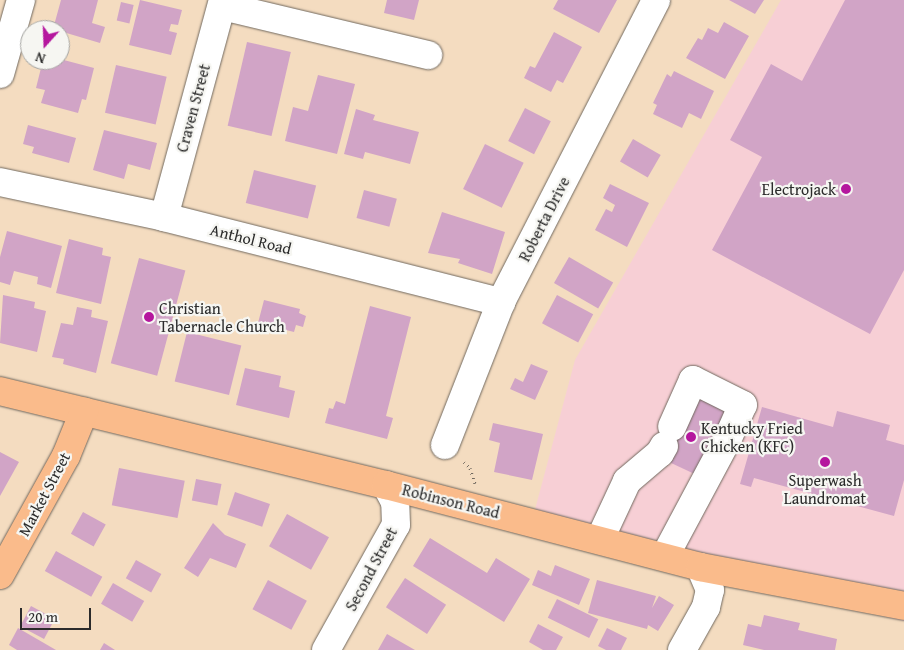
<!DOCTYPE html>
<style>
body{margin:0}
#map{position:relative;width:904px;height:650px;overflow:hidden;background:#f4dcc0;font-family:"Gentium Book Plus",serif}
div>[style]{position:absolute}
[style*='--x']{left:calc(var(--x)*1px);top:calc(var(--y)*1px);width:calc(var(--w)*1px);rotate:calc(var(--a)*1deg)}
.built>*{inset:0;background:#f7cfd5}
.building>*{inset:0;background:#d1a4c6;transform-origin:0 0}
.path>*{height:3px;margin-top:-1.5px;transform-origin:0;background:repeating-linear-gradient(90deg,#71695f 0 1px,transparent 0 5px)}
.roads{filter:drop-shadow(0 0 1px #71695f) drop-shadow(0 0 1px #71695f)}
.minor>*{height:28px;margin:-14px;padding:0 14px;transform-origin:14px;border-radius:14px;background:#fff}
.major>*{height:28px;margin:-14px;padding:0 14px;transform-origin:14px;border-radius:14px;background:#fabb8b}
.dots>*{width:14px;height:14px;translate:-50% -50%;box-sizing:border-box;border:2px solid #f6f6f2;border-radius:50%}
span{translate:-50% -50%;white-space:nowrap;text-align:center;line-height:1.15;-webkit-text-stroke:4.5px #f6f6f2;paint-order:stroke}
.street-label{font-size:16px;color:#2b2b2b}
.poi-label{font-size:16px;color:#2b2b2b}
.right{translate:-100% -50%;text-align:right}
.left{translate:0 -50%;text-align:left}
.north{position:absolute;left:20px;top:20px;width:50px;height:50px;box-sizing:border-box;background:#f6f6f2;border:1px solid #a5a5a2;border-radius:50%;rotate:200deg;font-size:14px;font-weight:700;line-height:20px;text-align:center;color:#2b2b2b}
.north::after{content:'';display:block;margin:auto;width:18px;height:22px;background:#b5179e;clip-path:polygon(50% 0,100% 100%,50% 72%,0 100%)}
.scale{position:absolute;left:20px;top:608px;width:71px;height:22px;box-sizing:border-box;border:2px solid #2b2b2b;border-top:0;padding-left:6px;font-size:15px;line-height:18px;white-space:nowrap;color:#2b2b2b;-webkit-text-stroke:4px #f6f6f2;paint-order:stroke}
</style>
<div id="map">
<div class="built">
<i style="clip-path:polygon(781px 0,904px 0,904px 621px,529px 532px,575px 360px)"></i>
</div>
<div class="building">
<i style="clip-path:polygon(61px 0,98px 0,92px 23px,105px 27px,100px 43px,53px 29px)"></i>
<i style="clip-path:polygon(140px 0,182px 10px,178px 25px,171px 24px,169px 31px,177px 33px,171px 55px,129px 45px)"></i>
<i style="clip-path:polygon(387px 0,419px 0,414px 20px,384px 13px)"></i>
<i style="clip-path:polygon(558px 0,617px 0,599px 33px,553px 9px)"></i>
<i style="clip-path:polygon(729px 0,764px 0,755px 14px)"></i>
<i style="clip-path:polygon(845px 0,904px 0,904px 270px,870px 334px,712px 250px,762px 157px,730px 140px,771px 64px,802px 81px)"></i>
<i style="left:121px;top:2px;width:13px;height:19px;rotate:13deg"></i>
<i style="clip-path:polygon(724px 22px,749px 36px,725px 79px,686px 58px,698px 38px,702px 40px,708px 28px,718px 33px)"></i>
<i style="clip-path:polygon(554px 32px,582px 47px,563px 83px,557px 80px,551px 92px,524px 78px,530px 66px,535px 68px)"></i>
<i style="left:247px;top:42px;width:45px;height:86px;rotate:13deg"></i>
<i style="clip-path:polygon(60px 59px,94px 68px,86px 100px,82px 99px,78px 113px,41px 103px,45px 90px,36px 88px,42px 64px,51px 67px,52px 60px)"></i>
<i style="left:116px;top:65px;width:52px;height:49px;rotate:13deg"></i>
<i style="clip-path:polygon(674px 71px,714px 91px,701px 119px,689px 113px,682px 128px,653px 114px,657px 105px,653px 103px,667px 74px,671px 77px)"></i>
<i style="clip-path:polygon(318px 75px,355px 84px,337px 154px,285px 141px,293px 107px,308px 111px)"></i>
<i style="left:525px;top:108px;width:29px;height:37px;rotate:27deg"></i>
<i style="clip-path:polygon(356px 109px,375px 115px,373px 120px,419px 132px,410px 164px,365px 152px,363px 159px,344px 154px)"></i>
<i style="clip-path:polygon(28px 125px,76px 138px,69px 163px,32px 153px,34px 147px,23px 144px)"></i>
<i style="clip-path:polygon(104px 130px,157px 143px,150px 170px,128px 164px,124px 179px,93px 170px)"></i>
<i style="left:633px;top:139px;width:32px;height:26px;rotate:30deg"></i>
<i style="left:485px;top:144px;width:43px;height:50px;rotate:26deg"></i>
<i style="left:254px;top:170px;width:64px;height:34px;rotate:14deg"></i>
<i style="clip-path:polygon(610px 184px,649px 203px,627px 247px,595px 230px,606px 209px,612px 212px,615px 205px,603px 198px)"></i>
<i style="left:364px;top:190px;width:34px;height:29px;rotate:15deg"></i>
<i style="clip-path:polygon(442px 212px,505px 232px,492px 274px,458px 263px,460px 259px,428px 253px)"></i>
<i style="clip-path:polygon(7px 231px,62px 246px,51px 288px,37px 284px,38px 277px,14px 271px,10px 285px,0 282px,0 257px)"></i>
<i style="clip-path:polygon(69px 239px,103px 248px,102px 255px,111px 257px,101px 304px,56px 293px)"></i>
<i style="left:569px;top:257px;width:51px;height:30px;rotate:30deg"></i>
<i style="left:139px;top:258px;width:48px;height:109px;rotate:15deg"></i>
<i style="clip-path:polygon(3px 295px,35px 302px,34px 308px,46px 311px,37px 352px,0 343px)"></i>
<i style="left:557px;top:295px;width:41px;height:32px;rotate:28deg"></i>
<i style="clip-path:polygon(264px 300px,300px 309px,299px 313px,306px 316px,303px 327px,296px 325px,294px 332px,258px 323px)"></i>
<i style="clip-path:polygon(370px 306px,411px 317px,386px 416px,393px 418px,387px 439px,325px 423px,329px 408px,333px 409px,336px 401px,345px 404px)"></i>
<i style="clip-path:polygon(77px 307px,92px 310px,91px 317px,108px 321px,96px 373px,63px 364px,64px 359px,52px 357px,61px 323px,73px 325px)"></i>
<i style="left:187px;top:332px;width:56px;height:51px;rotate:14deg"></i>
<i style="clip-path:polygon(531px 364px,548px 371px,535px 400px,510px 389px,515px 378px,523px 382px)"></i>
<i style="clip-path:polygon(245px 368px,281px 376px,279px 387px,295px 391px,289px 418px,236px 405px)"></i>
<i style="left:696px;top:393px;width:40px;height:74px;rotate:25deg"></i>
<i style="clip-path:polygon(762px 407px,833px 427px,837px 411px,890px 425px,886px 440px,904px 445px,904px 480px,894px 516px,754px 478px,751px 487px,740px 484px)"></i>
<i style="clip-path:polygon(493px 423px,543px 434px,532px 480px,494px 472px,500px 443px,489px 440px)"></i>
<i style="clip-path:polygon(0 452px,19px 462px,0 496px)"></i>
<i style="left:119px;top:468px;width:67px;height:38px;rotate:11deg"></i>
<i style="left:196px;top:479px;width:26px;height:22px;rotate:11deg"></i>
<i style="left:235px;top:492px;width:37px;height:24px;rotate:19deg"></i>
<i style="left:83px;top:512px;width:26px;height:25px;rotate:29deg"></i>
<i style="left:287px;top:514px;width:48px;height:37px;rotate:29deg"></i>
<i style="clip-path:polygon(213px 523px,225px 535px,246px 544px,236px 568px,210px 558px,198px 577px,184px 568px)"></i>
<i style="clip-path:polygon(430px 538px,487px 573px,496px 558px,530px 579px,504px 622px,413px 566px)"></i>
<i style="left:56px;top:551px;width:53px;height:23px;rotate:29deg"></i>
<i style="left:136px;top:560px;width:29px;height:21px;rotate:29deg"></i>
<i style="clip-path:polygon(555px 565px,590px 579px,579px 605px,532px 585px,538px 570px,551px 576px)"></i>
<i style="left:405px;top:578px;width:49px;height:35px;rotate:33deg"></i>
<i style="left:268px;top:580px;width:44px;height:33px;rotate:28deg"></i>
<i style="clip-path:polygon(597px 580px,656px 596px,652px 608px,659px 596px,674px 605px,658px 631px,648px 625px,647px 629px,588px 613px)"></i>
<i style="left:113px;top:583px;width:36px;height:24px;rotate:30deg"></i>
<i style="left:557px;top:599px;width:46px;height:21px;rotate:26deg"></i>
<i style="left:31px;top:606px;width:27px;height:23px;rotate:28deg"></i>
<i style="clip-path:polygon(764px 615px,800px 623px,798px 630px,837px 639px,835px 650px,764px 650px,743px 645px,748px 624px,761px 627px)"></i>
<i style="clip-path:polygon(538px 624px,563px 637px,556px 650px,543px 650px,529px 642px)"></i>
<i style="clip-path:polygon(18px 628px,56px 650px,17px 650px,9px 645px)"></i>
<i style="clip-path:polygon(607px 628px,627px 638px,621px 650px,606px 650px,598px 646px)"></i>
<i style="clip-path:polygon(387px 634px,415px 650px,378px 650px)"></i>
<i style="clip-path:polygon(104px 643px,115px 650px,100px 650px)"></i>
</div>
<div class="path">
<i style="--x:464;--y:462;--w:8;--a:45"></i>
<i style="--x:470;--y:468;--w:16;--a:72"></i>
</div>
<div class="roads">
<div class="minor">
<i style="--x:222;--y:6;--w:212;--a:13.4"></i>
<i style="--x:0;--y:74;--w:77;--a:-74.2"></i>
<i style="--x:0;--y:182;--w:168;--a:12"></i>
<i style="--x:164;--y:217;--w:348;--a:14.2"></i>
<i style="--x:164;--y:217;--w:225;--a:-74.8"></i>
<i style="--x:445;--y:445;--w:154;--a:-68.6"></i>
<i style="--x:501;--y:302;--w:339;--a:-62.8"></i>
<i style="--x:600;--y:539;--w:64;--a:-65"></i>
<i style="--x:627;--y:481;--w:43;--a:-40.3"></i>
<i style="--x:660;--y:453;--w:8;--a:-60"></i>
<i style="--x:665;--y:556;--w:134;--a:-61.9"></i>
<i style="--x:728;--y:438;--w:36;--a:-66"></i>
<i style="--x:743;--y:405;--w:56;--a:-153.4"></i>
<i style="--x:693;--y:380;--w:51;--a:114.1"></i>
<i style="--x:326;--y:650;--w:143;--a:-60.8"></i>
<i style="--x:396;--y:525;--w:23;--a:-92"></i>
<i style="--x:395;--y:502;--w:19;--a:-118"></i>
<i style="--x:682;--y:650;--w:49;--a:-60.8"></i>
<i style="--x:706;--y:607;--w:17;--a:-77"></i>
<i style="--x:710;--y:590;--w:25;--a:-113"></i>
</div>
<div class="major">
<i style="--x:0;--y:391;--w:397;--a:13.7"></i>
<i style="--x:386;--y:485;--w:325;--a:14.6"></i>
<i style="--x:700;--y:567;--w:208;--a:10.8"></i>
<i style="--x:0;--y:575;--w:136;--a:-61"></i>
<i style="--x:66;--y:456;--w:48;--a:-67.8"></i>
</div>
</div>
<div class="dots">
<i style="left:846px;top:189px;background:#b5179e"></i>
<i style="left:149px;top:317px;background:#b5179e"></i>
<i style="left:691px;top:437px;background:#b5179e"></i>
<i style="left:825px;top:462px;background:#b5179e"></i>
</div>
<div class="street-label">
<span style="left:193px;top:108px;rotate:-75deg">Craven Street</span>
<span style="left:544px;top:219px;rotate:-63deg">Roberta Drive</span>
<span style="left:251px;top:239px;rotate:14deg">Anthol Road</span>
<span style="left:44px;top:494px;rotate:-62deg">Market Street</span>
<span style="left:451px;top:501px;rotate:14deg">Robinson Road</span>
<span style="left:371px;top:569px;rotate:-62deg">Second Street</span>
</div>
<div class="poi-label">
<span class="right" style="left:836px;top:189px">Electrojack</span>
<span class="left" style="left:159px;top:317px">Christian<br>Tabernacle Church</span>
<span class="left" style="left:701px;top:437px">Kentucky Fried<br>Chicken (KFC)</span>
<span style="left:825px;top:489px">Superwash<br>Laundromat</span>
</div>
<div class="north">N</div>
<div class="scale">20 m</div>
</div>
